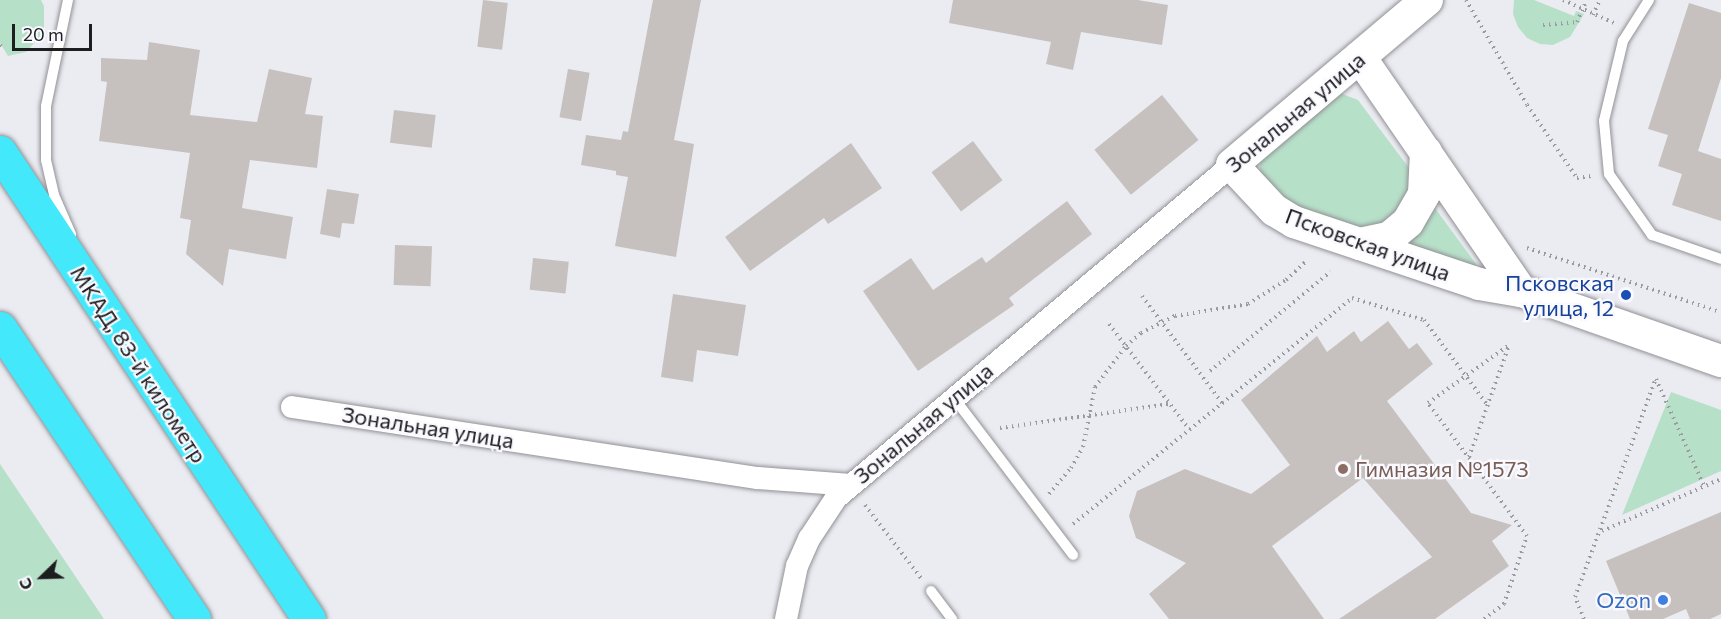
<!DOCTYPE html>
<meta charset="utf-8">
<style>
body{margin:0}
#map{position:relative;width:1721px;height:619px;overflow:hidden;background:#ebecf1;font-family:Commissioner,sans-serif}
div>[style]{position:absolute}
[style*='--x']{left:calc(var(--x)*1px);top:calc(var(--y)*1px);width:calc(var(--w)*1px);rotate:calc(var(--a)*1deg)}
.green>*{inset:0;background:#b7e0c9}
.building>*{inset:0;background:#c6c1be;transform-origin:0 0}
.path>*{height:4px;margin-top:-2px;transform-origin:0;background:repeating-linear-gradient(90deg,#9b9b9f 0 1.5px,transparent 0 6px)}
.roads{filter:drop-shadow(0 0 2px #919196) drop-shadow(0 0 2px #919196)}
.lane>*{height:10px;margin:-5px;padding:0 5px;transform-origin:5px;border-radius:5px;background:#fff}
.street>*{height:22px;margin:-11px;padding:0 11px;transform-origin:11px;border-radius:11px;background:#fff}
.secondary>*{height:32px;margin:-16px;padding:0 16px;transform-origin:16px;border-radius:16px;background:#fff}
.highway>*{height:33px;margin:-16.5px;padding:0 16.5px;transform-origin:16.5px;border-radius:16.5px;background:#43e9fb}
.dots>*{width:16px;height:16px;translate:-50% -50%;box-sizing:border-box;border:3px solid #f9f9ff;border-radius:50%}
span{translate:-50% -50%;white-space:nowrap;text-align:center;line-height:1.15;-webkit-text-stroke:4.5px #f9f9ff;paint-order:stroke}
.street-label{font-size:22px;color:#1d1d1f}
.transit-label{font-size:22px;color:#164399}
.right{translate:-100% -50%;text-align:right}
.education-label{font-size:22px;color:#785e54}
.left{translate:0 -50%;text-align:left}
.shop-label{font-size:22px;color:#366cbe}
.north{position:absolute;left:12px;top:547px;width:60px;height:60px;-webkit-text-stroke:4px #f9f9ff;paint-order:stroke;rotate:247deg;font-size:16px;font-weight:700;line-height:24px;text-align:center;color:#1d1d1f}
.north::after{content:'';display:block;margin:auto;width:21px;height:27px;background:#1d1d1f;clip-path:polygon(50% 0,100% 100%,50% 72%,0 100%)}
.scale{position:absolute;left:12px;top:24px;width:80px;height:27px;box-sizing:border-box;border:3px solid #1d1d1f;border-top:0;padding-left:8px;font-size:18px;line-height:21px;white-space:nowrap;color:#1d1d1f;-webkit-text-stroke:4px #f9f9ff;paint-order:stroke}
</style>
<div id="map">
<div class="green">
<i style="clip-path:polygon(0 0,41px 0,44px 6px,44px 32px,26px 52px,8px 56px,0 43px)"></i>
<i style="clip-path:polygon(1514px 0,1534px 0,1574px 16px,1576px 11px,1584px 14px,1570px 37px,1553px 45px,1540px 44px,1527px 38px,1518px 27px,1513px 14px)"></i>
<i style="clip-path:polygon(1340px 93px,1358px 100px,1409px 168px,1413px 183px,1409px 199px,1382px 227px,1360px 233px,1282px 202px,1260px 173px,1260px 155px)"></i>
<i style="clip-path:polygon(1429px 200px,1476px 264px,1476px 269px,1398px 246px)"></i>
<i style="clip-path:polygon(1671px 392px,1721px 410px,1721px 471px,1622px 515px)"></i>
<i style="clip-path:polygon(0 464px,104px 619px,0 619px)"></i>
</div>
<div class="building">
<i style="left:483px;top:0;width:25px;height:47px;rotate:7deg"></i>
<i style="clip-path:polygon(653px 0,701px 0,674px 140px,694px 144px,676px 257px,615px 246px,628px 177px,616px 175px,616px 171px,581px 165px,586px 135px,621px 140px,623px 131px,628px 132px)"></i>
<i style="clip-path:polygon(953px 0,1138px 0,1168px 5px,1162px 45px,1081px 32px,1073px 70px,1046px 64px,1051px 42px,949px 23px)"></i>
<i style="clip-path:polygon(1689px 3px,1721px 13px,1721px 78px,1698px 151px,1721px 159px,1721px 221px,1672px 205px,1682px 174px,1658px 166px,1668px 135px,1648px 129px)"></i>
<i style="clip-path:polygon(149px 42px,200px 50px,190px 115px,257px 122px,269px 69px,312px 78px,305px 114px,323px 116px,317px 168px,250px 160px,242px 208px,293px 217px,286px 259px,229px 249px,223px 286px,186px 254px,191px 220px,180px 218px,190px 153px,99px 141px,107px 82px,101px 81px,101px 58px,147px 60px)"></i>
<i style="left:568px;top:69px;width:22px;height:49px;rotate:10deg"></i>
<i style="left:1162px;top:95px;width:58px;height:87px;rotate:51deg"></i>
<i style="left:394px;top:110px;width:42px;height:33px;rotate:7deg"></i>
<i style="left:973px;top:141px;width:49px;height:52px;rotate:53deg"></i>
<i style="clip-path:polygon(851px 143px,882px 188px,828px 224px,824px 218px,750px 271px,725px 237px)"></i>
<i style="clip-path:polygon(327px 189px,359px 194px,354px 224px,342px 223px,340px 238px,320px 234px)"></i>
<i style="clip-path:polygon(1067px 201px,1092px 234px,1009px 298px,1014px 305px,918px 371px,863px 291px,911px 258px,933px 290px,982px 257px,986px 263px)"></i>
<i style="left:395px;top:245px;width:37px;height:40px;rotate:2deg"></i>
<i style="left:533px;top:258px;width:36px;height:32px;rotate:6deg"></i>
<i style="clip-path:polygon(673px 294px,746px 305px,738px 356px,697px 350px,693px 382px,661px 377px)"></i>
<i style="clip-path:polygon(1388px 321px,1409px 349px,1417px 343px,1433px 364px,1387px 401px,1471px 513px,1512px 525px,1492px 541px,1509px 566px,1435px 619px,1339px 619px,1432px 557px,1363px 478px,1272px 546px,1324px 619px,1169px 619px,1149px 594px,1186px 563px,1136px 538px,1129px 516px,1137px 491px,1185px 469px,1251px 494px,1290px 465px,1241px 400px,1317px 336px,1327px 352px,1354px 331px,1361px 342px)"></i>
<i style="clip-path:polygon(1721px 512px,1721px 614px,1710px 619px,1690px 619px,1686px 609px,1663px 619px,1630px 619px,1606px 561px)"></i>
</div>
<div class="path">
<i style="--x:1466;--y:0;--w:121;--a:59.8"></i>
<i style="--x:1527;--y:105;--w:88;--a:55.6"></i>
<i style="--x:1577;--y:178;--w:14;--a:-8"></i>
<i style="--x:1563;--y:0;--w:56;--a:24.3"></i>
<i style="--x:1593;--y:15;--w:17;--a:-65"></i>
<i style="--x:1543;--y:25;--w:34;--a:-5"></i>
<i style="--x:1577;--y:22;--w:24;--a:-66"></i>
<i style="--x:0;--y:45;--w:5;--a:53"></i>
<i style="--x:1527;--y:248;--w:200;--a:18.3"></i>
<i style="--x:1142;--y:296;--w:134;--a:53.2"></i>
<i style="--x:1109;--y:324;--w:132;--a:52.7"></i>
<i style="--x:1210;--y:371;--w:156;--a:-39.5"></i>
<i style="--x:1656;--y:379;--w:117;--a:65.8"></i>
<i style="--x:1000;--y:428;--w:171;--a:-8.1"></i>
<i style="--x:1469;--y:457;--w:119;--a:-70.3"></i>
<i style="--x:1049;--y:494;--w:34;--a:-50"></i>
<i style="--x:1071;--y:468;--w:24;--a:-60"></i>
<i style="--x:1083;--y:447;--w:61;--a:-78.7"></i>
<i style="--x:1095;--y:387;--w:51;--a:-52.9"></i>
<i style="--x:1126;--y:346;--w:20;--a:-41"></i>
<i style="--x:1141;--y:333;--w:38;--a:-27"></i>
<i style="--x:1175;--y:316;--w:74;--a:-9.3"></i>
<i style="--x:1248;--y:304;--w:45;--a:-32.3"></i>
<i style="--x:1286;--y:280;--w:26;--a:-43"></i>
<i style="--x:865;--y:505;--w:92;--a:52.5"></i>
<i style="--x:1073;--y:524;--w:359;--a:-39"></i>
<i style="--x:1352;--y:298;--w:75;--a:17"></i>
<i style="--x:1424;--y:320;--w:107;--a:53.3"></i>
<i style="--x:1602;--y:531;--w:130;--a:-23.6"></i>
<i style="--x:1484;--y:619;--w:25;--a:-37"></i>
<i style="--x:1504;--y:604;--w:72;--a:-71.3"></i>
<i style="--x:1527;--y:536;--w:166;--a:-126.7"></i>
<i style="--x:1428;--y:403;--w:100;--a:-35.6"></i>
<i style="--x:1584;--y:619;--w:24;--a:-112"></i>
<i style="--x:1575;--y:597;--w:233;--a:-69.7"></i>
</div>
<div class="roads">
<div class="lane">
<i style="--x:68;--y:0;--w:108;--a:101.7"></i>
<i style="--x:46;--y:106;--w:54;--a:90"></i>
<i style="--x:46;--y:160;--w:36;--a:77"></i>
<i style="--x:54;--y:195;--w:43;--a:66.4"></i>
<i style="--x:1649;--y:0;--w:49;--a:122.4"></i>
<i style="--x:1623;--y:41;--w:82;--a:103.4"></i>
<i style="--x:1604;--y:121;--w:53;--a:84.6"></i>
<i style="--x:1609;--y:174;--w:75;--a:54.8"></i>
<i style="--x:1652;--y:235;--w:73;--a:19.2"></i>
<i style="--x:954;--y:398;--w:197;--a:52.8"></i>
<i style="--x:931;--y:591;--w:35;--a:53"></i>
</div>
<div class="street">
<i style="--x:292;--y:407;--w:471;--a:8.7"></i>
<i style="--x:758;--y:478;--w:93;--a:4.3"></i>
<i style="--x:786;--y:619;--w:54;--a:-78.3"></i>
<i style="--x:797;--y:566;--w:30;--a:-66"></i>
<i style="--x:809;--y:539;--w:49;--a:-56.6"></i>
<i style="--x:836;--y:498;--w:517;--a:-40.06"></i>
</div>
<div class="secondary">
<i style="--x:1427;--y:0;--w:255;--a:139.8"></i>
<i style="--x:1232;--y:165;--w:62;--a:47"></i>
<i style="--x:1274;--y:210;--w:23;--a:31"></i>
<i style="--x:1294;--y:222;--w:195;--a:18.5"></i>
<i style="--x:1479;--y:284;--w:43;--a:9.5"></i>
<i style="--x:1521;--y:291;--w:212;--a:19.3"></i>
<i style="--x:1360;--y:57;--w:284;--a:55.5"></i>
<i style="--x:1360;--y:244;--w:30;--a:-12"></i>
<i style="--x:1389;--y:238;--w:25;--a:-40"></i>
<i style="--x:1408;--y:222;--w:32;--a:-60"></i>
<i style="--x:1424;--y:194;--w:42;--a:-87.3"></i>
</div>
<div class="highway">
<i style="--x:0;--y:152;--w:560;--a:56.51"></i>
<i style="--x:0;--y:328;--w:350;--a:56.3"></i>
</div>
</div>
<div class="dots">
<i style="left:1626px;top:295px;background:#1a4fb4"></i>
<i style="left:1343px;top:469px;background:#8d6e63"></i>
<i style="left:1663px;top:600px;background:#3f7fe0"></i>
</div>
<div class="street-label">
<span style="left:1295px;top:112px;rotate:-40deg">Зональная улица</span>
<span style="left:1368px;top:244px;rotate:20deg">Псковская улица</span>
<span style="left:139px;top:364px;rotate:57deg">МКАД, 83-й километр</span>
<span style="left:923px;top:423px;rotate:-40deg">Зональная улица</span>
<span style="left:428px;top:427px;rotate:9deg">Зональная улица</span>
</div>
<div class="transit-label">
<span class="right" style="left:1614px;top:295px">Псковская<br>улица, 12</span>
</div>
<div class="education-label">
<span class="left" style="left:1355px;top:469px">Гимназия №1573</span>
</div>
<div class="shop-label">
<span class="right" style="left:1651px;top:600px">Ozon</span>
</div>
<div class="north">С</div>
<div class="scale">20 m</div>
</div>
